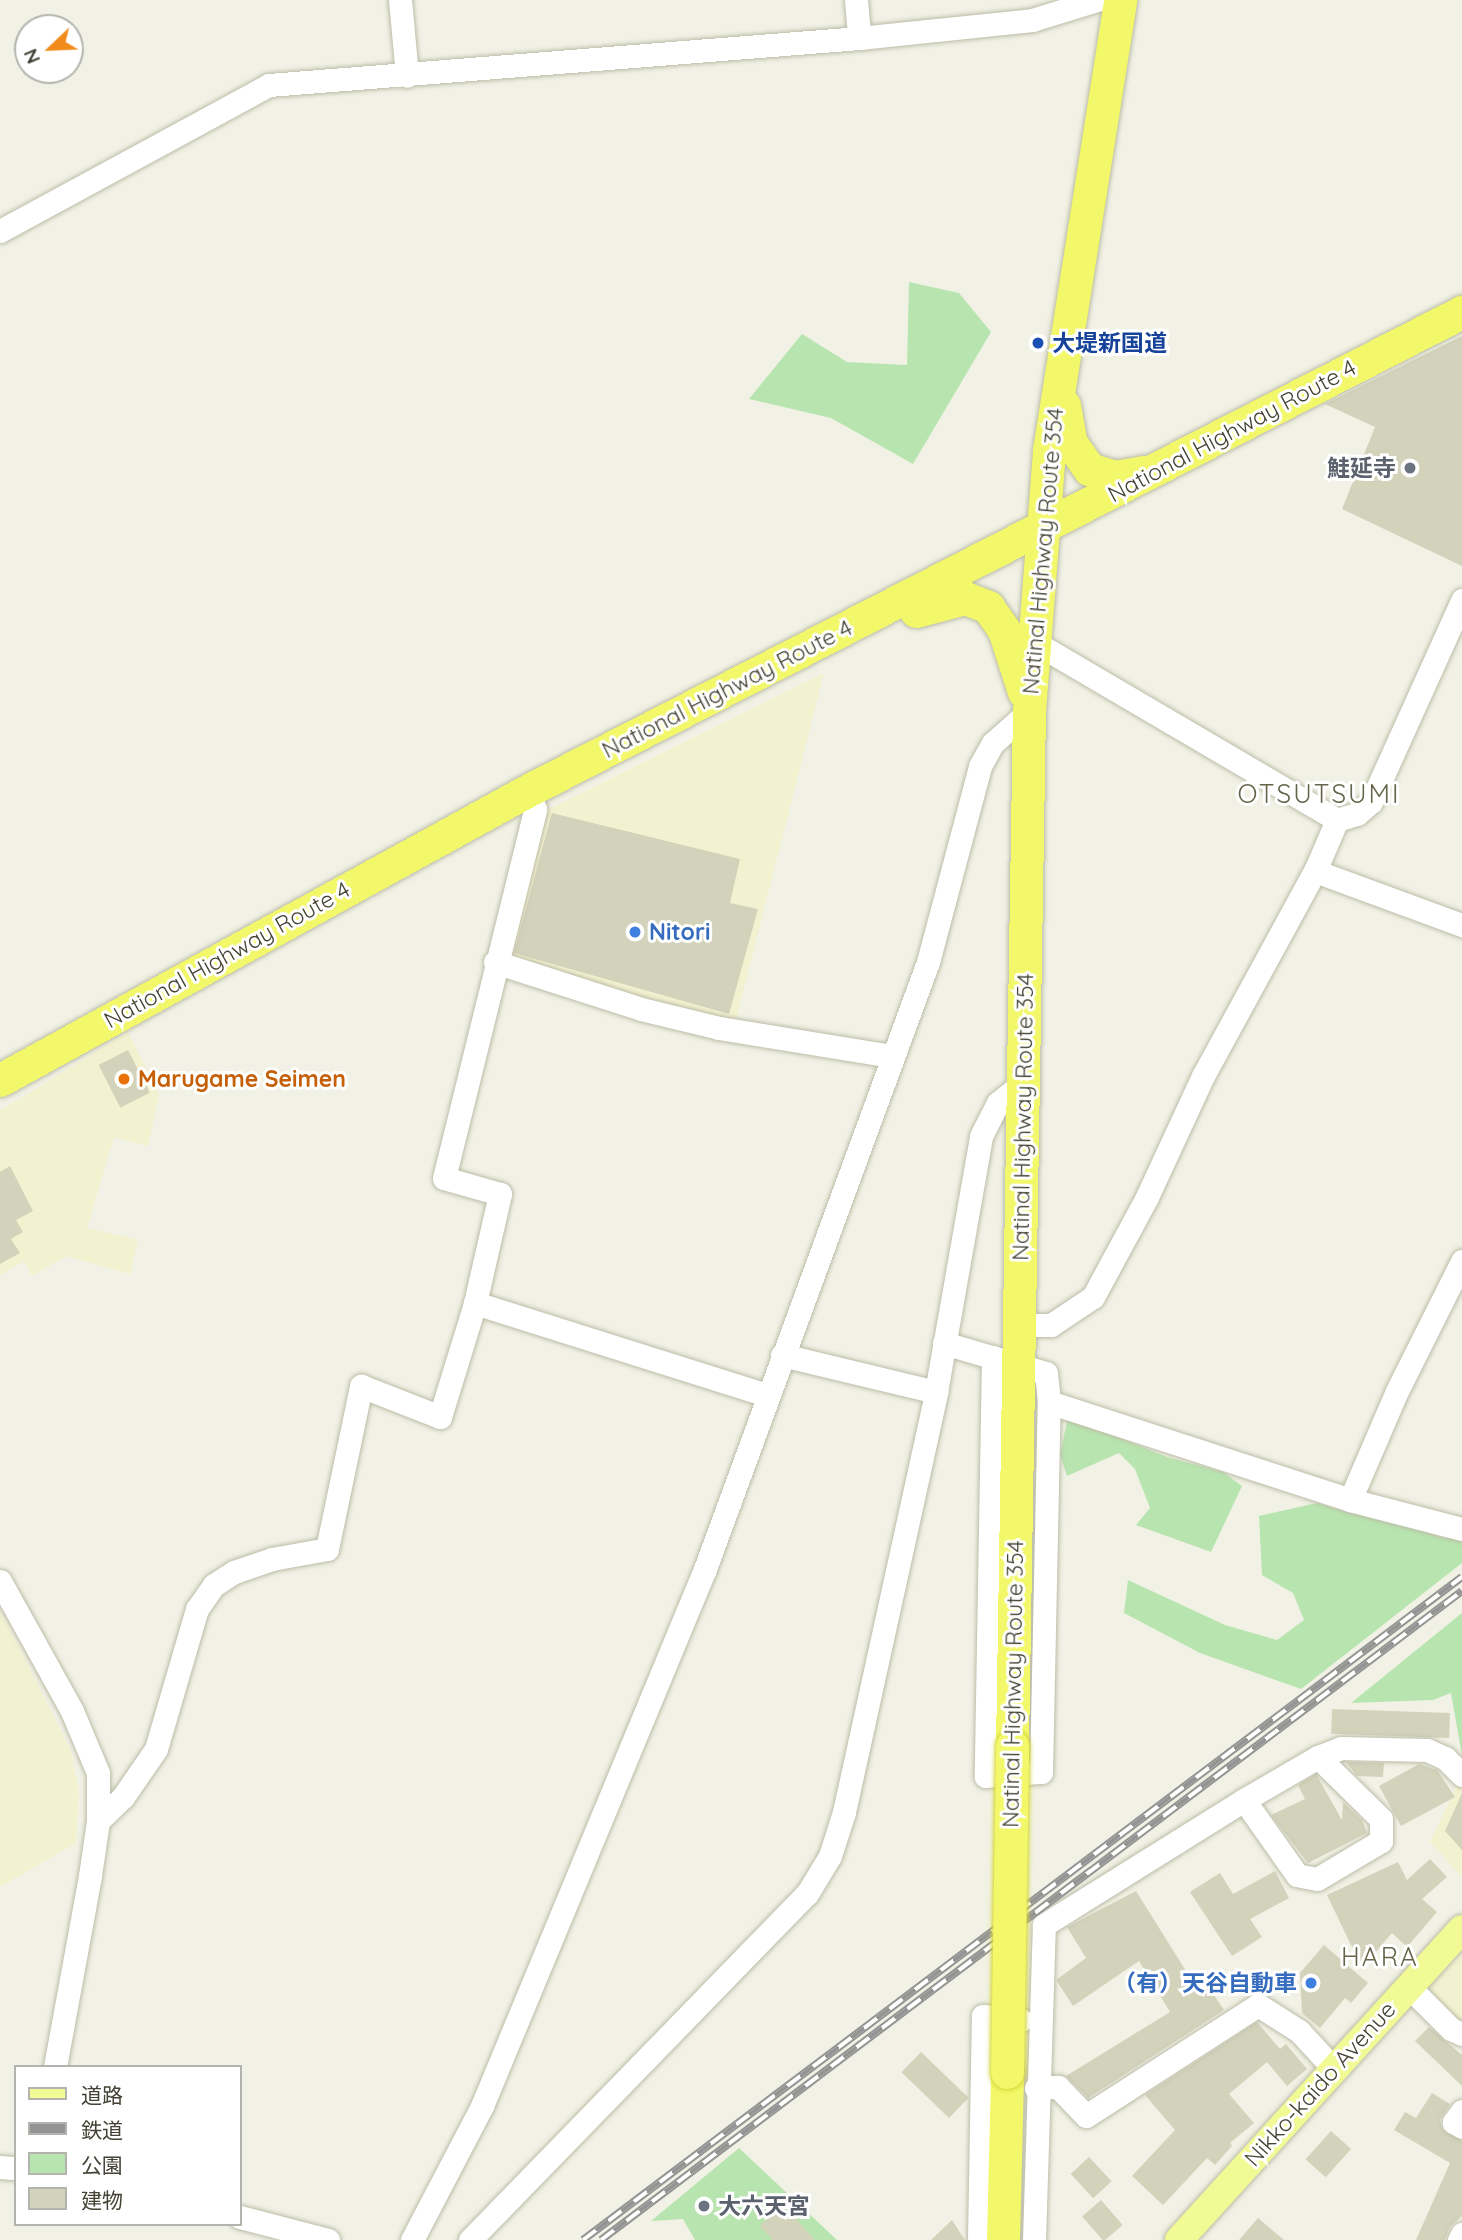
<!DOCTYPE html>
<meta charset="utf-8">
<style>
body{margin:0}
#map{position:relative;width:1462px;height:2240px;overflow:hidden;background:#f1f2e5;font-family:Quicksand,"Noto Sans JP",sans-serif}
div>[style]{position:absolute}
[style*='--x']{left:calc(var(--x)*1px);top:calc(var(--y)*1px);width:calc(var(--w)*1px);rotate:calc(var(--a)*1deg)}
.commercial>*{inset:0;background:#f3f2d0}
.green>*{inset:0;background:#b8e5af}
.building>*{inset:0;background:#d3d2bb;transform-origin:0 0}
.roads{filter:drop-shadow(0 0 2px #bcbca8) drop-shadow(0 0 2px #bcbca8)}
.minor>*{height:23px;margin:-11.5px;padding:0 11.5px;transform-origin:11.5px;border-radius:11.5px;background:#fff}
.major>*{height:28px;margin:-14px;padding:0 14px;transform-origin:14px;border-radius:14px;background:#f1fa95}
.highway>*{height:33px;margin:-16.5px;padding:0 16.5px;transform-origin:16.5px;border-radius:16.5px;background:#f2f869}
.rail>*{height:8px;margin-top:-4px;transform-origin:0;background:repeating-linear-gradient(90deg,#fff 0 16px,#949494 0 32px);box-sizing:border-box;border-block:2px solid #949494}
.bridges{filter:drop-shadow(0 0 2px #d5d63a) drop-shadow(0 0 2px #d5d63a)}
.highway-bridge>*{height:33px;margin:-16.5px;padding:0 16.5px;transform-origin:16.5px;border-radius:16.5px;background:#f2f869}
.dots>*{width:19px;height:19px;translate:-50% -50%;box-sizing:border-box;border:4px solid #fff;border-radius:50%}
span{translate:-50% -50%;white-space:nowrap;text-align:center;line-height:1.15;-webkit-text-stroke:6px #fff;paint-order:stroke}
.transit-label{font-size:23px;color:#164399;font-weight:700}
.left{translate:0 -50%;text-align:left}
.street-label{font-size:23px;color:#444335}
.worship-label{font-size:23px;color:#5b616d;font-weight:700}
.right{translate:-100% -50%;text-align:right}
.shop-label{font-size:23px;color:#366cbe;font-weight:700}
.food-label{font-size:23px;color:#c56008;font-weight:700}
.quarter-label{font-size:26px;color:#66654c;letter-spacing:2px}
.legend{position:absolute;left:14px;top:2065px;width:228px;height:161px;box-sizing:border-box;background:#fff;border:2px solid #b4b4ae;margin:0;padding:9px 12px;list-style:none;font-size:21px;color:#444335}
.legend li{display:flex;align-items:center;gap:14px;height:35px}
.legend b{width:35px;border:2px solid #b4b4ae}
.north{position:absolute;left:14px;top:14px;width:70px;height:70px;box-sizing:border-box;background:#fff;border:2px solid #b4b4ae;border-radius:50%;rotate:247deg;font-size:19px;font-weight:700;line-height:28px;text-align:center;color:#444335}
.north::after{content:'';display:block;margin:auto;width:24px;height:32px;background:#f18c1c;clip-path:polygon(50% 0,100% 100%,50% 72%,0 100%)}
</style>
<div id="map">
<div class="commercial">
<i style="clip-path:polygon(824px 673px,735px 1024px,505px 959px,547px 810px)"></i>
<i style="clip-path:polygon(128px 1032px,159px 1094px,148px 1146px,114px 1137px,87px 1228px,138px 1240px,130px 1274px,66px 1256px,32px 1276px,24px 1261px,0 1275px,0 1111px)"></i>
<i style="clip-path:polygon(0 1610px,71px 1751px,79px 1791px,76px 1843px,0 1887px)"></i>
<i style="clip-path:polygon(1458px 1784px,1462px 1788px,1462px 1877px,1430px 1842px)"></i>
<i style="clip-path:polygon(1462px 1953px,1462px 2025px,1428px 1988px)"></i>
</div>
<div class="green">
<i style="clip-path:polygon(909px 282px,959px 293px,991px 332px,913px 464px,831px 418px,749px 399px,802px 334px,847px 362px,907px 365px)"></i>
<i style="clip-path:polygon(1068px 1417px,1167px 1457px,1223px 1472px,1242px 1486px,1211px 1552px,1136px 1525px,1150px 1508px,1135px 1469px,1119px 1453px,1067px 1476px,1060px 1455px)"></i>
<i style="clip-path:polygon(1317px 1503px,1343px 1511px,1364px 1510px,1443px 1538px,1462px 1536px,1462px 1563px,1301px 1689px,1200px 1653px,1124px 1613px,1128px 1580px,1225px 1625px,1277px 1640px,1304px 1620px,1293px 1593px,1262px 1575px,1259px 1516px)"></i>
<i style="clip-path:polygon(1462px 1613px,1462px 1756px,1451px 1693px,1433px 1700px,1351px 1703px)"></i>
<i style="clip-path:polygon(739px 2148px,837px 2240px,695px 2240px,683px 2219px,651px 2221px)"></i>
</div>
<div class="building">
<i style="clip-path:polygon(1462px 336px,1462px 566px,1342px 509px,1375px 427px,1325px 404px)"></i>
<i style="clip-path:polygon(552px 813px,740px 859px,730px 903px,758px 909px,729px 1014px,514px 953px)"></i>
<i style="left:128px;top:1050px;width:48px;height:33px;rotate:63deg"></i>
<i style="clip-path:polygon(10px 1166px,33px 1211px,16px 1220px,23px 1232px,11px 1239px,20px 1253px,0 1264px,0 1172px)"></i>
<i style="left:1450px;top:1713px;width:25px;height:118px;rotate:92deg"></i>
<i style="clip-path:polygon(1346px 1762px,1384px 1763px,1383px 1777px,1357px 1776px)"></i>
<i style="clip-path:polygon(1419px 1764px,1437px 1770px,1455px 1797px,1401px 1826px,1379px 1786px)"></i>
<i style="clip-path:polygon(1316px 1774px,1342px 1820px,1343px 1802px,1362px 1820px,1367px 1833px,1308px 1863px,1271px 1815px,1305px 1799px,1298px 1785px)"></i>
<i style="clip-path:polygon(1462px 1793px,1462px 1850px,1445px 1831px)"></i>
<i style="clip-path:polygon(1430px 1859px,1447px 1877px,1422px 1899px,1437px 1912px,1407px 1947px,1392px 1933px,1362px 1968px,1327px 1895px,1398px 1862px,1407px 1880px)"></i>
<i style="clip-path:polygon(1275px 1871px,1289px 1898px,1250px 1919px,1262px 1937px,1232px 1956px,1190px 1892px,1220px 1873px,1233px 1894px)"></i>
<i style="clip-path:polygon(1136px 1891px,1201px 1995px,1210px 1989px,1224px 2010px,1088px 2098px,1066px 2076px,1170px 2012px,1139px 1961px,1073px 2006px,1056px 1980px,1086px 1958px,1067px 1927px)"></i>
<i style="clip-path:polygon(1324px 1945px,1368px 1983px,1351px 2003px,1345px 1998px,1320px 2028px,1302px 2013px,1300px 1973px)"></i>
<i style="clip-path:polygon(1257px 2022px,1280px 2049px,1286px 2044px,1307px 2069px,1287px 2086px,1267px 2062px,1229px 2094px,1254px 2123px,1230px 2143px,1232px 2146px,1215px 2165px,1207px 2158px,1163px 2205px,1132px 2176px,1175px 2130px,1145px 2095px)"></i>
<i style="clip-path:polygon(1429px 2027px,1462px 2055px,1462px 2086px,1415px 2041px)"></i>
<i style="left:921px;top:2052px;width:66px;height:28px;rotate:44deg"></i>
<i style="clip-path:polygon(1432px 2093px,1450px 2104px,1440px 2120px,1442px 2129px,1462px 2141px,1462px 2216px,1450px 2227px,1445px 2240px,1416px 2240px,1450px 2163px,1394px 2130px,1405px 2112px,1416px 2118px)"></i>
<i style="left:1331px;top:2131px;width:27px;height:38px;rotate:42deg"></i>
<i style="left:1089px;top:2157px;width:33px;height:25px;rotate:47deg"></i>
<i style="left:1101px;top:2200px;width:33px;height:25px;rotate:49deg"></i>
<i style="clip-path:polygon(782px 2204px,805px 2229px,815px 2240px,773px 2240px,760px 2226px)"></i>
<i style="clip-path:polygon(1258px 2218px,1284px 2240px,1239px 2240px)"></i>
<i style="clip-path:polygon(952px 2220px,965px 2240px,931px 2240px)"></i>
</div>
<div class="roads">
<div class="minor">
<i style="--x:400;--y:0;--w:76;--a:84.7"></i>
<i style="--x:856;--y:0;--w:38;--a:85"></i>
<i style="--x:0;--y:231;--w:306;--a:-28.5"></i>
<i style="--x:269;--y:85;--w:592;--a:-4.55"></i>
<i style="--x:859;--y:38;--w:174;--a:-5.9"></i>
<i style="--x:1032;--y:20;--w:68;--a:-17.1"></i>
<i style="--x:1034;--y:642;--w:351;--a:30.4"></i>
<i style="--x:1337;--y:820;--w:21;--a:-17"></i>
<i style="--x:1357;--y:814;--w:18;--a:-41"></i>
<i style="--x:1371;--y:802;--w:222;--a:-65.7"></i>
<i style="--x:1315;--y:871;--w:157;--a:20.2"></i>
<i style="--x:495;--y:962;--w:153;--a:17.8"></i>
<i style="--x:641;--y:1009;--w:80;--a:13.7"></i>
<i style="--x:719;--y:1028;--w:175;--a:9.2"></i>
<i style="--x:475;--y:1303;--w:306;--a:17.5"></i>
<i style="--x:1020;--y:1325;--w:31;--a:0"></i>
<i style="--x:1051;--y:1325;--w:50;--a:-33.7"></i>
<i style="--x:1093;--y:1297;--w:114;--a:-61.6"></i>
<i style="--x:1147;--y:1197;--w:133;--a:-65.2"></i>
<i style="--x:1203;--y:1076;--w:234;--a:-61.4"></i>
<i style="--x:1315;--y:871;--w:56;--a:-66.7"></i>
<i style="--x:944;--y:1343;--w:106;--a:16.4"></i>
<i style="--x:1046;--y:1373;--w:29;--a:84"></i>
<i style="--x:1049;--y:1402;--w:317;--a:18"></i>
<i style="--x:1350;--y:1500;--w:116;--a:14.5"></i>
<i style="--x:782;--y:1355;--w:158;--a:13.5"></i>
<i style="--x:993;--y:1357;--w:419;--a:91"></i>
<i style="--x:986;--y:1776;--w:55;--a:-4.2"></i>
<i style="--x:1041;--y:1772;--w:370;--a:-88.8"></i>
<i style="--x:1350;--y:1500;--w:116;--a:-66.7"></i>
<i style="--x:1396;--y:1393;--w:148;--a:-63.4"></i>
<i style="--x:0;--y:1581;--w:149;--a:61"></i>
<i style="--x:72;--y:1711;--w:67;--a:67.2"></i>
<i style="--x:98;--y:1773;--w:48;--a:90"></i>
<i style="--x:98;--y:1821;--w:56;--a:98.3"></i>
<i style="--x:90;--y:1876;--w:194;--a:100.4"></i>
<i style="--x:1318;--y:1757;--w:88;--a:44.5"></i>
<i style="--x:1381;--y:1819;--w:22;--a:90"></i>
<i style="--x:1381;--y:1841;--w:74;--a:149.3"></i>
<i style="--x:1317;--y:1879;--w:20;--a:-169"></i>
<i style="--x:1297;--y:1875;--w:92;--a:-125.2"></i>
<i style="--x:1244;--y:1800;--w:86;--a:-30.2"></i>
<i style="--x:1318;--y:1757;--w:25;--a:-21"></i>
<i style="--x:1341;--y:1748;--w:86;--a:1.3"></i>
<i style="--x:1427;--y:1750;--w:20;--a:24"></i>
<i style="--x:1445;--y:1758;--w:24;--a:45"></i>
<i style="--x:98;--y:1821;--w:35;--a:-44"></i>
<i style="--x:123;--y:1797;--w:58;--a:-55.5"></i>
<i style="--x:156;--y:1749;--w:146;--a:-73.7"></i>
<i style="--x:197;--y:1609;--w:29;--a:-55"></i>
<i style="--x:214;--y:1585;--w:24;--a:-33"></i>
<i style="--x:234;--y:1572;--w:40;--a:-18.9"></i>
<i style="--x:272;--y:1559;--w:56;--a:-10.3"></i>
<i style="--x:327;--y:1549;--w:167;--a:-78.2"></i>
<i style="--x:361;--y:1386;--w:85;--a:21.4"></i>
<i style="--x:440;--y:1417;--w:119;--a:-72.9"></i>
<i style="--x:475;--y:1303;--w:112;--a:-77.1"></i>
<i style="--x:500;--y:1194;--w:58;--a:-164.1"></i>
<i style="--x:444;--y:1178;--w:380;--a:-76.1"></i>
<i style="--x:535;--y:809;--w:20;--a:-114"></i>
<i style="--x:1408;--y:1986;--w:61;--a:45"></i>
<i style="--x:1451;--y:2029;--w:12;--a:24"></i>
<i style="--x:1036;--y:2088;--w:22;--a:-3"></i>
<i style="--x:1058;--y:2087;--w:40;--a:46"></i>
<i style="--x:1086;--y:2116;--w:205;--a:-32.8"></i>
<i style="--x:1258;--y:2005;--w:49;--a:32.4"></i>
<i style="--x:1299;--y:2031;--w:50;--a:47.4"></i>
<i style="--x:1462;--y:2111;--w:14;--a:126"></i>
<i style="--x:1454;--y:2122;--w:9;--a:32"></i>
<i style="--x:0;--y:2167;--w:16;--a:4"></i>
<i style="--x:240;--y:2217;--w:91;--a:14.6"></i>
<i style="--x:412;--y:2240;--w:151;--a:-62.4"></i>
<i style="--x:482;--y:2106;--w:581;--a:-67.45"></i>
<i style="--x:705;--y:1569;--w:647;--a:-69.83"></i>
<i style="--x:928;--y:962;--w:203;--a:-75.1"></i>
<i style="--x:980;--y:766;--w:26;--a:-61"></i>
<i style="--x:993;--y:743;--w:48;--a:-41.6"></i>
<i style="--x:470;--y:2240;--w:483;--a:-45.8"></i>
<i style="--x:807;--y:1894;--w:44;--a:-58.8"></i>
<i style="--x:830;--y:1856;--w:46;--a:-72.3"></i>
<i style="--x:844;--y:1812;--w:430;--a:-77.6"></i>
<i style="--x:936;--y:1392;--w:260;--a:-80"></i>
<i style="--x:981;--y:1136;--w:37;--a:-63"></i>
<i style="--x:998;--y:1103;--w:32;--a:-39"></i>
<i style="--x:979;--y:2240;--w:224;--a:-89"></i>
<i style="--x:983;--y:2016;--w:38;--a:6"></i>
<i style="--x:1034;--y:2240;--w:315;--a:-88.2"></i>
<i style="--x:1044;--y:1925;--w:236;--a:-32"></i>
<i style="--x:1459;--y:2240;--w:7;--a:-63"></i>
</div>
<div class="major">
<i style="--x:1179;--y:2240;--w:420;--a:-47.7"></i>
</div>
<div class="highway">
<i style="--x:1064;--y:405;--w:39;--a:80"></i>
<i style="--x:1071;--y:443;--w:32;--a:55"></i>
<i style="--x:1089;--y:469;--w:27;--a:17"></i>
<i style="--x:1115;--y:477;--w:29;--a:-10"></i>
<i style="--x:916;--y:611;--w:51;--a:-14.9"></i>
<i style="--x:965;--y:598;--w:25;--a:21"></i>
<i style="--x:988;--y:607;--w:28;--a:55"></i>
<i style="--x:1004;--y:630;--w:65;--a:72.1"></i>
<i style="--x:0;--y:1080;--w:601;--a:-28.74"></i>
<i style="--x:527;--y:791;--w:1051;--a:-27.13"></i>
<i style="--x:1012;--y:1746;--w:1035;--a:-89.06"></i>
<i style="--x:1029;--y:711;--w:262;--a:-85.6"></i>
<i style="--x:1049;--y:450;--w:456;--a:-81"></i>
<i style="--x:1003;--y:2240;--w:168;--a:-88.6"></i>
</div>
</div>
<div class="rail">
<i style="--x:583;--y:2240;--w:1101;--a:-37.03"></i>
<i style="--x:601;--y:2240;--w:1078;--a:-37.01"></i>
</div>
<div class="bridges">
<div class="highway-bridge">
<i style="--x:1007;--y:2072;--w:326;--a:-89.1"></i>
</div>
</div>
<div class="dots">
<i style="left:1038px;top:343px;background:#1a4fb4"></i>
<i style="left:1410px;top:468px;background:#6b7280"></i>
<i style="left:635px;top:932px;background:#3f7fe0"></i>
<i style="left:124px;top:1079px;background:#e8710a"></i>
<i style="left:1311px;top:1983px;background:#3f7fe0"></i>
<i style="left:704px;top:2206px;background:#6b7280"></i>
</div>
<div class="transit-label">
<span class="left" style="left:1052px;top:343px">大堤新国道</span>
</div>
<div class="street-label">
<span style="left:1232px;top:431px;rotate:-28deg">National Highway Route 4</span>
<span style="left:1043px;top:551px;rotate:-85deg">Natinal Highway Route 354</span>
<span style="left:727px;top:689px;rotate:-27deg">National Highway Route 4</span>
<span style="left:227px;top:955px;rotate:-29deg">National Highway Route 4</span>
<span style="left:1023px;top:1117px;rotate:-89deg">Natinal Highway Route 354</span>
<span style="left:1013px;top:1684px;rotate:-89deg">Natinal Highway Route 354</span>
<span style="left:1320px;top:2084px;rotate:-48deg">Nikko-kaido Avenue</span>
</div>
<div class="worship-label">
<span class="right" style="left:1396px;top:468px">鮭延寺</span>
<span class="left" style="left:718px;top:2206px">大六天宮</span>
</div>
<div class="shop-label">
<span class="left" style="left:649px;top:932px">Nitori</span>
<span class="right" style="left:1297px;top:1983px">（有）天谷自動車</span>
</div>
<div class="food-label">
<span class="left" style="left:138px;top:1079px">Marugame Seimen</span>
</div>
<div class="quarter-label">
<span style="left:1319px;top:794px">OTSUTSUMI</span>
<span style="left:1380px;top:1957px">HARA</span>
</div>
<ul class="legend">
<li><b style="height:9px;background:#f1fa95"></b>道路</li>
<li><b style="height:9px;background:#949494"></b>鉄道</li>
<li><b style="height:19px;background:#b8e5af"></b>公園</li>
<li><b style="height:19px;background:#d3d2bb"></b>建物</li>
</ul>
<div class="north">N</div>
</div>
